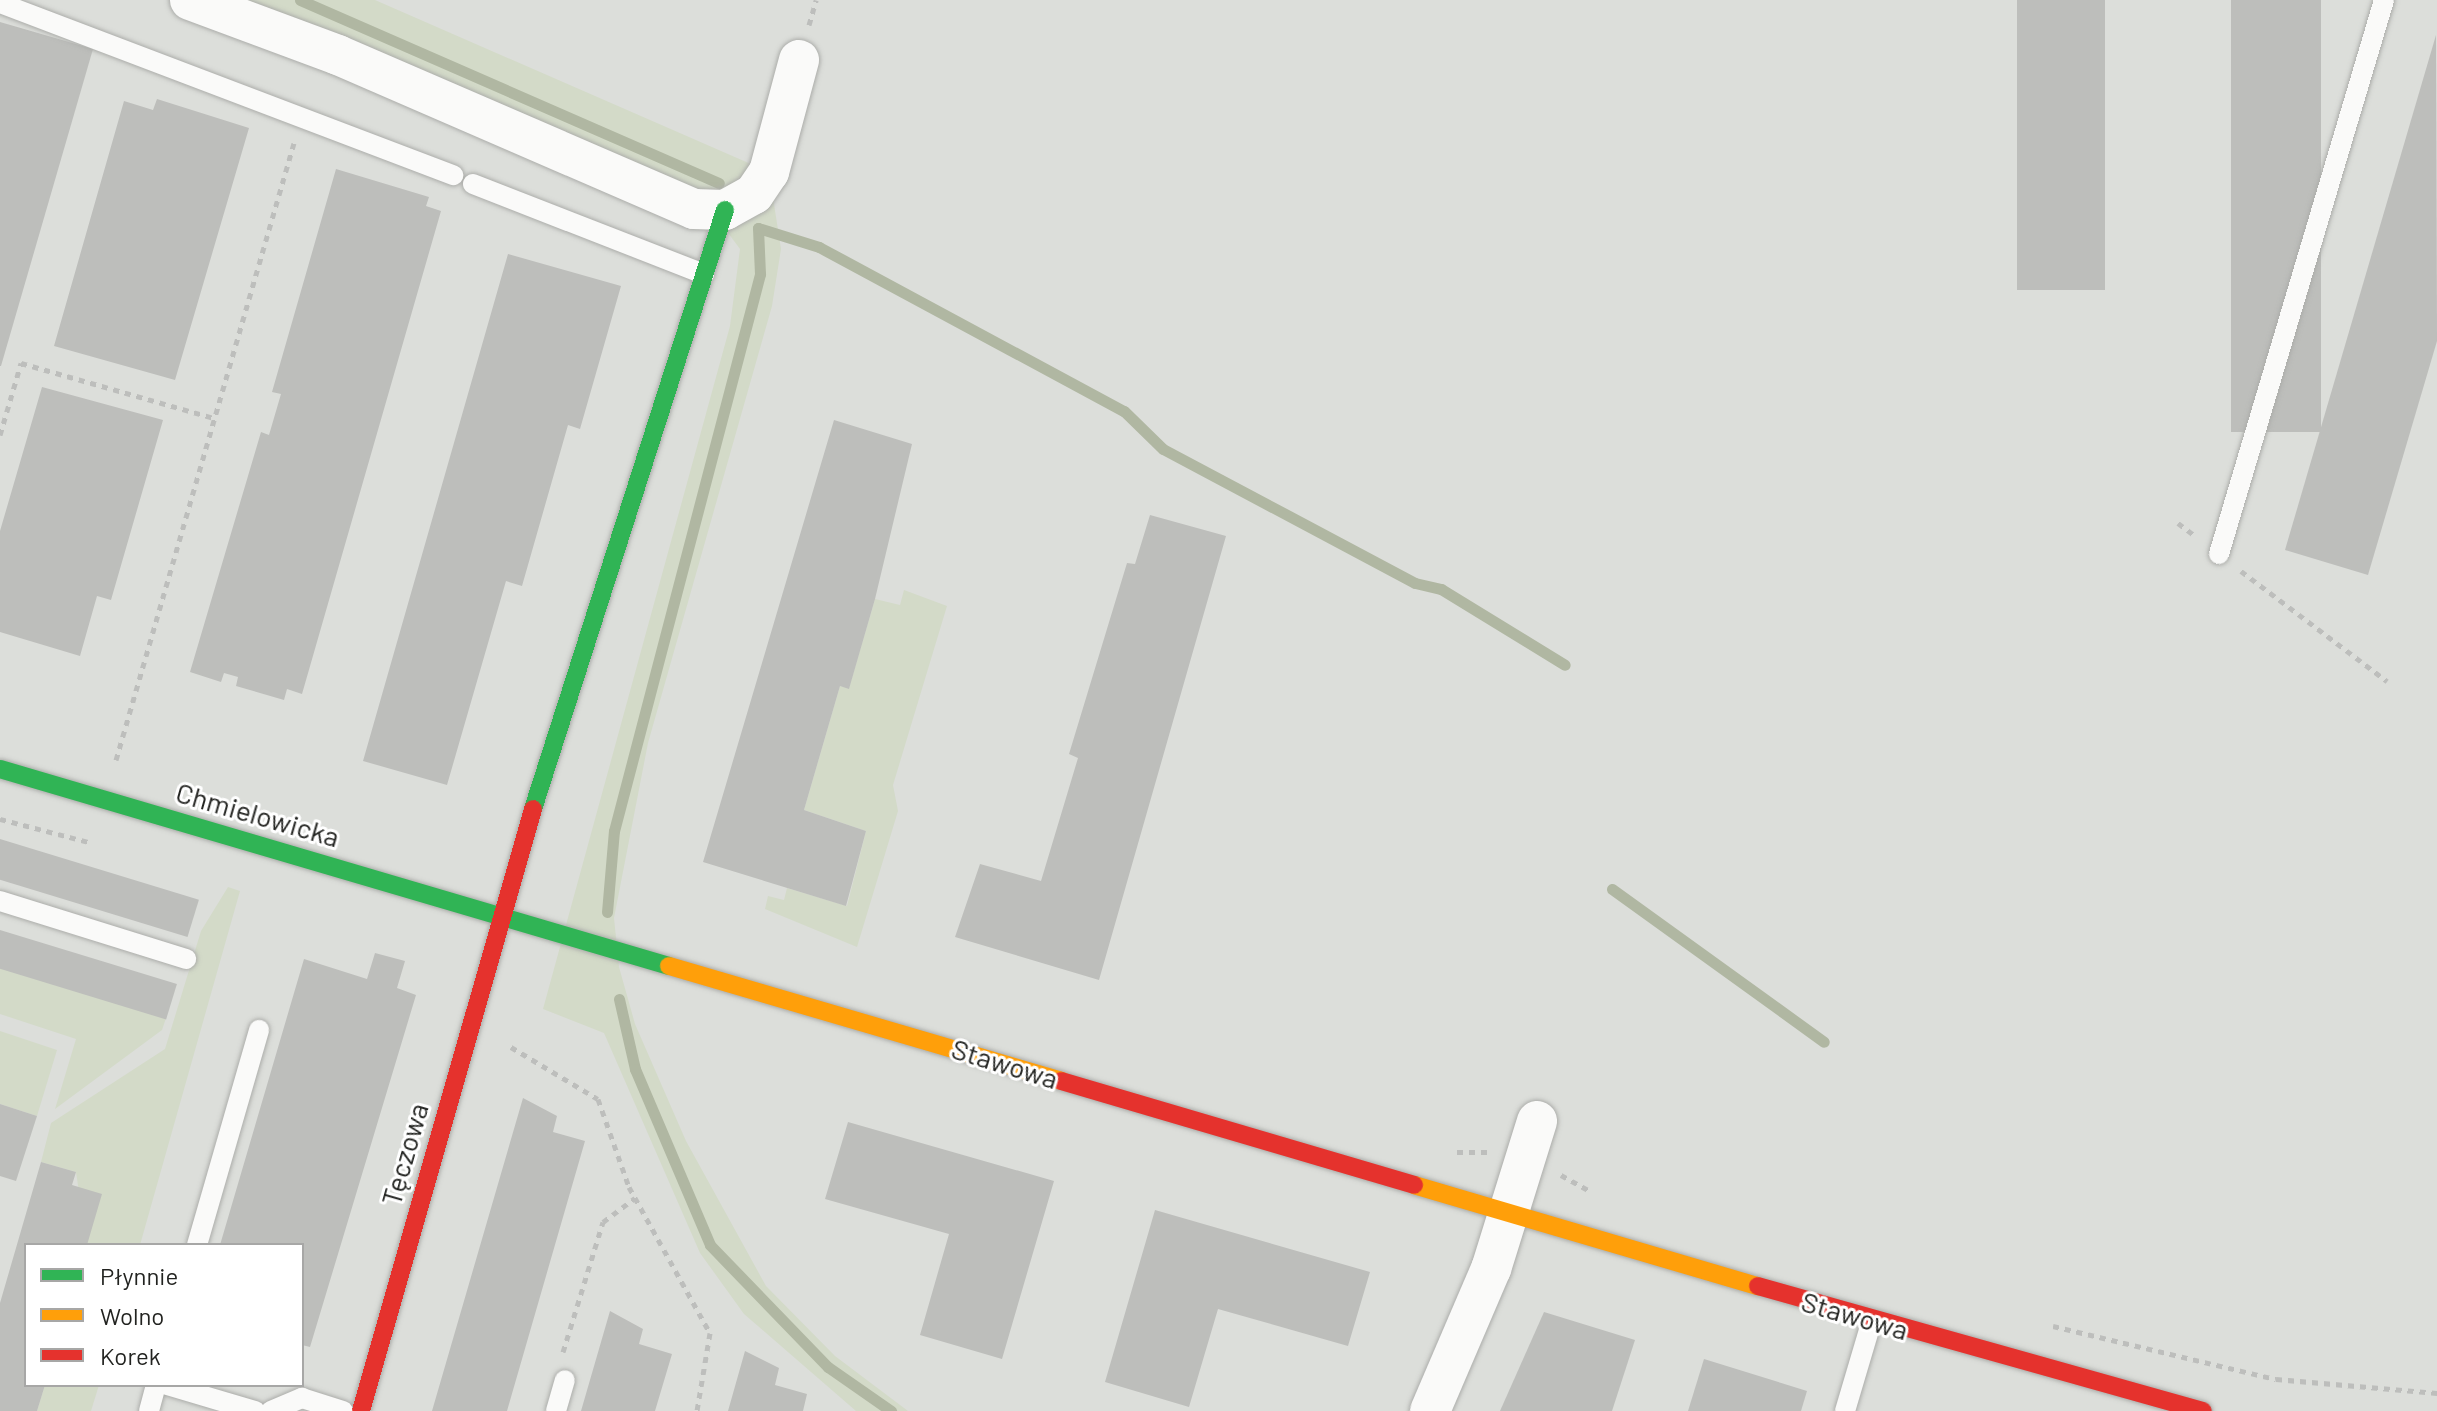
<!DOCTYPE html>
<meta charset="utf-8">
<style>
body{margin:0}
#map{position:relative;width:2437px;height:1411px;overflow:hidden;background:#dcdeda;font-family:Barlow,sans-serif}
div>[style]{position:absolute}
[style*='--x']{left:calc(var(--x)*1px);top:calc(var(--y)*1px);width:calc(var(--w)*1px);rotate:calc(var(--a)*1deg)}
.green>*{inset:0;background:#d3dac8}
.stream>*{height:11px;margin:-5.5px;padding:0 5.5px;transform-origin:5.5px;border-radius:5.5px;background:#b0b7a2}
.building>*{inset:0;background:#bdbebb;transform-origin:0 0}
.path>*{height:5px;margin-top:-2.5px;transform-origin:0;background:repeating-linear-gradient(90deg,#bdbebc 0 6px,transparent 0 12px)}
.roads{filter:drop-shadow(0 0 2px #acadaa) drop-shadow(0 0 2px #acadaa)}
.lane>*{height:20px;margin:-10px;padding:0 10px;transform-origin:10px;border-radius:10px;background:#fafaf9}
.street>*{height:40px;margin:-20px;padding:0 20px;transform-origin:20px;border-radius:20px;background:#fafaf9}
.fast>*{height:18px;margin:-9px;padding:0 9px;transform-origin:9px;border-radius:9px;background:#30b455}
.slow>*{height:18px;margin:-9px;padding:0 9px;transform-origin:9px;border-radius:9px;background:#ff9f0a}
.jam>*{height:18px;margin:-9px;padding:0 9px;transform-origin:9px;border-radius:9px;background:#e5322d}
span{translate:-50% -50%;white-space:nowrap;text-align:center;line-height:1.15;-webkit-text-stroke:6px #fff;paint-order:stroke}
.street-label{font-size:28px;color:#222320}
.legend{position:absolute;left:24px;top:1243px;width:280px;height:144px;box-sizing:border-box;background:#fff;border:2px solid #a7a7a6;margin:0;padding:10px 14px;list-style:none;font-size:24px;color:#222320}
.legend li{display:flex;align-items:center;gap:16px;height:40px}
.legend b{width:40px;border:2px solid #a7a7a6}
</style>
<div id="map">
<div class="green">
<i style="clip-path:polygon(190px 0,375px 0,769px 172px,781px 249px,772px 306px,648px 743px,614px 918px,619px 967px,635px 1024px,686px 1141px,766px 1286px,835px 1356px,908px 1411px,856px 1411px,744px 1314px,700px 1253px,604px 1033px,543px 1009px,730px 326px,740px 249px,717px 218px)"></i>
<i style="clip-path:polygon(904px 590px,947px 606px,893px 785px,898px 811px,857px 947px,765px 909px,768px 896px,784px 900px,787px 888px,847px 906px,866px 831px,804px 810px,840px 686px,849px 688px,875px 599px,900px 605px)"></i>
<i style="clip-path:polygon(228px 887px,240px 891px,140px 1245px,87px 1245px,76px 1172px,41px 1162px,51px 1123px,165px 1049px,201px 931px)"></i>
<i style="clip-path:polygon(0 967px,166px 1018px,162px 1030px,55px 1109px,76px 1039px,0 1014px)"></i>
<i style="clip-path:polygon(0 1031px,57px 1050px,37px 1116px,0 1104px)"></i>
<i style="clip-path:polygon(45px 1385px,99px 1385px,91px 1411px,37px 1411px)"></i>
</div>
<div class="stream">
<i style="--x:300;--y:0;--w:457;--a:23.6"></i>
<i style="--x:1612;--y:889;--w:261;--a:35.8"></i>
<i style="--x:607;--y:912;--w:81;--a:-85.1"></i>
<i style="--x:614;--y:831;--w:576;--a:-75.31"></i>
<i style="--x:760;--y:274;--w:46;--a:-92.5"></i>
<i style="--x:758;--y:228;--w:64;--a:17.3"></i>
<i style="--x:819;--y:247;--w:346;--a:28.3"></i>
<i style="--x:1124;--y:411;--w:54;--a:44.3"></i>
<i style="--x:1163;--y:449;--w:285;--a:28"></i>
<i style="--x:1415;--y:583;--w:27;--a:13"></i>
<i style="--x:1441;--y:589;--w:145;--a:31.5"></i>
<i style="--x:619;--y:999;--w:72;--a:77.1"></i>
<i style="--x:635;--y:1069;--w:191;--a:66.9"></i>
<i style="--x:710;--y:1245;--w:170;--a:46"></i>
<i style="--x:828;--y:1367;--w:77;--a:34.9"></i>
</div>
<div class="building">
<i style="left:2017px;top:0;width:88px;height:290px"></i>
<i style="left:2231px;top:0;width:90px;height:432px"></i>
<i style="clip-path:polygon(0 22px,93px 49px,1px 366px,0 366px)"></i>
<i style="clip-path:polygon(2436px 35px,2437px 341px,2368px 575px,2285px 550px)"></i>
<i style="clip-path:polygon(157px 99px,249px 128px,175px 380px,54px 346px,124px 101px,153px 110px)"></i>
<i style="clip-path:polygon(336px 169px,429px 197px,426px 206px,441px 211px,302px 694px,287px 689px,284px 700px,236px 686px,238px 677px,224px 673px,221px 682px,190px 672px,261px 432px,269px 435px,281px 394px,272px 392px)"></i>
<i style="clip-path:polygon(508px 254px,621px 286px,580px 429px,568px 425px,522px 586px,506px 581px,447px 785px,363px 761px)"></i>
<i style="clip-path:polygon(42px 387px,163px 420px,111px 600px,97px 596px,80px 656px,0 632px,0 531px)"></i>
<i style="clip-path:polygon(834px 420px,912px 444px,875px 599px,849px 689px,840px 686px,804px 810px,866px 831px,846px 906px,703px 862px)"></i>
<i style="clip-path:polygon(1150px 515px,1226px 536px,1099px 980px,955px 937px,980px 864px,1041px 881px,1078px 758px,1069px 754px,1127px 563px,1135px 564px)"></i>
<i style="left:0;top:839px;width:208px;height:39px;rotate:17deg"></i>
<i style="left:0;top:930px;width:185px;height:37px;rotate:17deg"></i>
<i style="clip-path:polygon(375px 953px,405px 961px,397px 988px,416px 995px,310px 1347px,302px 1345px,302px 1245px,220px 1245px,304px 959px,367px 979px)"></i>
<i style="clip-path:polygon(523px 1098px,557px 1116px,553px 1132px,585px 1141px,507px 1411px,432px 1411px)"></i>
<i style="clip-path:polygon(0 1104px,37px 1116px,16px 1181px,0 1176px)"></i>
<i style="clip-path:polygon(848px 1122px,1054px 1181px,1002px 1359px,920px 1335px,949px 1234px,825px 1199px)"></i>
<i style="clip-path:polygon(41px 1162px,76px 1172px,72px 1185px,102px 1194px,87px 1245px,26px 1245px,26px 1385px,45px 1385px,37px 1411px,0 1411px,0 1303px)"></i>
<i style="clip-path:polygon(1155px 1210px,1370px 1272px,1348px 1346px,1218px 1309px,1189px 1407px,1105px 1382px)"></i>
<i style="clip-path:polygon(610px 1311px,643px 1329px,639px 1344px,672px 1354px,655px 1411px,581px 1411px)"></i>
<i style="clip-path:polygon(1544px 1312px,1635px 1340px,1612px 1411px,1500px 1411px)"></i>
<i style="clip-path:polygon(745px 1351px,779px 1368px,775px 1385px,807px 1394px,803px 1411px,728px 1411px)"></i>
<i style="clip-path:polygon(1704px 1359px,1807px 1391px,1801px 1411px,1688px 1411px)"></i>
</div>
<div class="path">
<i style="--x:809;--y:25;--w:26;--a:-74"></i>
<i style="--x:0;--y:435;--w:75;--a:-73.7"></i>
<i style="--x:21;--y:363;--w:201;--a:15.9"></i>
<i style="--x:2178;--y:523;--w:20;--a:37"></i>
<i style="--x:2241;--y:571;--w:183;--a:37"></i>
<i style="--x:116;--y:760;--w:642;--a:-73.91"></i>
<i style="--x:0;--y:819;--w:91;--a:14.6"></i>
<i style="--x:511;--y:1047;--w:101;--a:30.9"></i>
<i style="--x:598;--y:1099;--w:93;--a:70.6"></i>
<i style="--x:629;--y:1187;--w:167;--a:61"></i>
<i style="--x:710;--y:1333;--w:79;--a:99.5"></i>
<i style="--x:1457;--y:1152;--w:30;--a:0"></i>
<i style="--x:1561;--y:1175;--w:33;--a:29"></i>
<i style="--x:2053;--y:1326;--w:229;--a:13.4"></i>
<i style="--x:2276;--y:1379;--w:162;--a:5"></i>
<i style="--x:563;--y:1352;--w:136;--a:-72.9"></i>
<i style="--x:603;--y:1222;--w:40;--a:-37"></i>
</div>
<div class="roads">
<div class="lane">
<i style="--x:0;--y:3;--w:485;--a:20.8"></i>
<i style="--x:473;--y:184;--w:248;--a:21.3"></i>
<i style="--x:2219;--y:554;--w:578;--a:-73.41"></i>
<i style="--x:0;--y:901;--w:195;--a:17.3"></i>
<i style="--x:197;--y:1245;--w:224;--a:-73.9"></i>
<i style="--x:167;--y:1385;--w:92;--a:16.5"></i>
<i style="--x:149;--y:1411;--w:27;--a:-75"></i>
<i style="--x:271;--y:1411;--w:34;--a:-23"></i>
<i style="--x:302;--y:1398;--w:43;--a:17.6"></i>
<i style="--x:556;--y:1411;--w:32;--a:-74"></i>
<i style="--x:1845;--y:1411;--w:95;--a:-73.5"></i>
</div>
<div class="street">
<i style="--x:190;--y:0;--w:158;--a:20.4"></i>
<i style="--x:338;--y:55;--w:388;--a:23.4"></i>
<i style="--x:694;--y:209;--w:31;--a:2"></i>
<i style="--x:725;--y:210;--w:33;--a:-29"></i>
<i style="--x:754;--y:194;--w:27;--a:-56"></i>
<i style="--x:769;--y:172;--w:116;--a:-75"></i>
<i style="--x:1430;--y:1411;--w:155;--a:-66.8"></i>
<i style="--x:1491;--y:1269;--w:155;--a:-72.7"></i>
</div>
<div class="fast">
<i style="--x:0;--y:769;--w:697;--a:16.41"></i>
<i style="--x:533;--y:809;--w:629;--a:-72.23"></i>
</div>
<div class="slow">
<i style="--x:669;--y:966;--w:409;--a:16.3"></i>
<i style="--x:1414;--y:1185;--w:359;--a:16.4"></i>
</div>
<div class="jam">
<i style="--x:1061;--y:1081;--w:368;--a:16.4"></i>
<i style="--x:1758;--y:1286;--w:462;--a:15.7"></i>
<i style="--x:361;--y:1411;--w:626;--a:-74.05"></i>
</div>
</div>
<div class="street-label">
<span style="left:258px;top:814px;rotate:16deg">Chmielowicka</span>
<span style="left:1005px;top:1063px;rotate:17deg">Stawowa</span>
<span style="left:404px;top:1154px;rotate:-74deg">Tęczowa</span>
<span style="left:1855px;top:1315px;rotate:16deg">Stawowa</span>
</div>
<ul class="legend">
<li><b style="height:10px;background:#30b455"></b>Płynnie</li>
<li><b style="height:10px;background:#ff9f0a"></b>Wolno</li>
<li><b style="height:10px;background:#e5322d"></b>Korek</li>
</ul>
</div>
